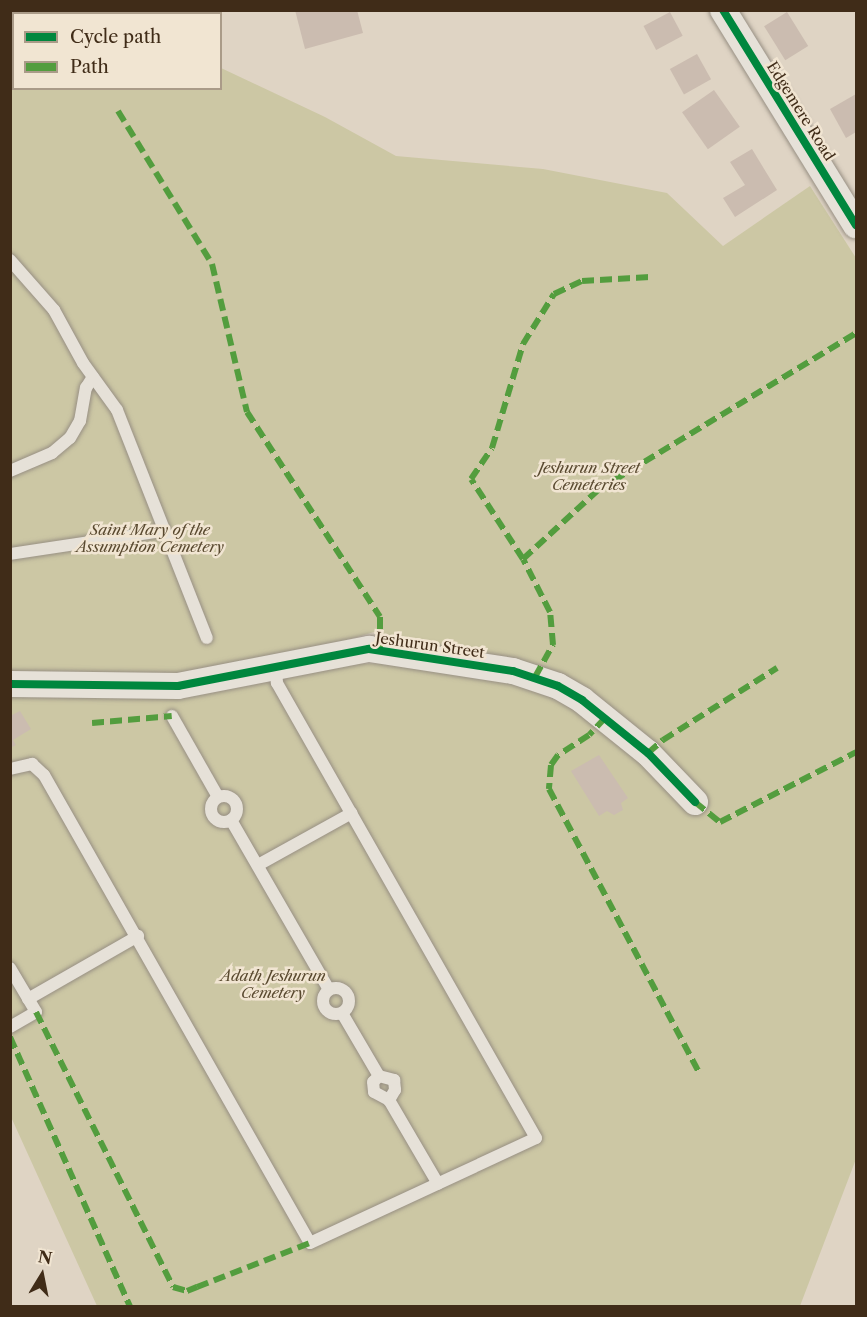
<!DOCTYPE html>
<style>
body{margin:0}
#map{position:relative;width:867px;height:1317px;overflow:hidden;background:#dfd4c4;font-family:"Libre Caslon Text",serif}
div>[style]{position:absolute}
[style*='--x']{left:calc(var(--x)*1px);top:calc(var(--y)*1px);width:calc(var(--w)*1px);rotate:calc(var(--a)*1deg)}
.green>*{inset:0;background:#ccc7a4}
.building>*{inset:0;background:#cbbcb0;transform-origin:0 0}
.roads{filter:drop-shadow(0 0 2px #978f83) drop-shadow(0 0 2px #978f83)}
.lane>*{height:12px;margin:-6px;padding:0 6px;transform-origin:6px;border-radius:6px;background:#e6e1d8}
.lane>.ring{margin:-6px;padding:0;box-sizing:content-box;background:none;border:12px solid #e6e1d8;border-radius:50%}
.street>*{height:26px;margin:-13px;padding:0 13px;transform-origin:13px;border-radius:13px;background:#e6e1d8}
.quiet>*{height:6px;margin-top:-3px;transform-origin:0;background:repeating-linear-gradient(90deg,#539d3e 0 12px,transparent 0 18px)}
.cycleway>*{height:8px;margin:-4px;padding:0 4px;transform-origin:4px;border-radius:4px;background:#00873e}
span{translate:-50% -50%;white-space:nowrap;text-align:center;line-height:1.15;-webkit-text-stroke:5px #f1e5d2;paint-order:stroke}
.street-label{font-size:15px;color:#402c18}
.park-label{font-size:15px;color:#59492f;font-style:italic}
.frame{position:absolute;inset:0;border:12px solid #402c18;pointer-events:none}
.legend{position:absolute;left:12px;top:12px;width:210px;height:78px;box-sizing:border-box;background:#f1e5d2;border:2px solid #aa9b88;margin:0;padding:8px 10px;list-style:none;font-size:18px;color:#402c18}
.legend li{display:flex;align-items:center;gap:12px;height:30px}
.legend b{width:30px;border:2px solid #aa9b88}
.north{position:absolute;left:12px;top:1245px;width:60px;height:60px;-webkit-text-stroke:4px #f1e5d2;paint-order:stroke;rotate:10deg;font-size:16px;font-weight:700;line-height:24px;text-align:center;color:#402c18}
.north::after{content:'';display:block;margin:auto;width:21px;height:27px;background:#402c18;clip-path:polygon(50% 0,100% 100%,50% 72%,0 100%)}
</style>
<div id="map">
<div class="green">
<i style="clip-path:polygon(11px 11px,72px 13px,14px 14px,14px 88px,220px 88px,221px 68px,325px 117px,396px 156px,543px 169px,667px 193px,723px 246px,810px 186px,856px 258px,856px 1159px,800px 1306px,97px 1306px,11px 1117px,11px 696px,176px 699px,343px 664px,398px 663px,374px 632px,306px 652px,177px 677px,11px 674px)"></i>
</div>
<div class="building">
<i style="left:144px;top:10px;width:54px;height:4px"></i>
<i style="clip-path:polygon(295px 10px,357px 10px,363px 33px,305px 49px)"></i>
<i style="left:670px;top:12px;width:27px;height:30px;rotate:62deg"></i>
<i style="left:787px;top:12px;width:40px;height:27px;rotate:58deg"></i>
<i style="left:697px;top:54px;width:29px;height:31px;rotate:61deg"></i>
<i style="left:714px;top:90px;width:45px;height:39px;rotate:55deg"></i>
<i style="clip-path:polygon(856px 94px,856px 132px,846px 138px,830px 109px)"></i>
<i style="clip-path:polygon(752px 149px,777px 190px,735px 217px,723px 198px,745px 185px,730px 162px)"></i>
<i style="clip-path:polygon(20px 711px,31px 729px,13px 740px,16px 745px,10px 748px,10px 716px)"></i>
<i style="clip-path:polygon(599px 755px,628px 798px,621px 803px,623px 810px,614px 815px,607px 811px,599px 816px,571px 771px)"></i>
</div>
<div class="roads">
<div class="lane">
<i style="--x:10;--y:260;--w:67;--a:48.7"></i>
<i style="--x:54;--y:310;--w:60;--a:61.3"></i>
<i style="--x:83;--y:363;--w:58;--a:54.1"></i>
<i style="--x:117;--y:410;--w:245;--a:68.5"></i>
<i style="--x:10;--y:471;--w:46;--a:-23.2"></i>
<i style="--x:52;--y:453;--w:23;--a:-40"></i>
<i style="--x:70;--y:438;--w:20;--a:-60"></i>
<i style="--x:80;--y:421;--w:34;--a:-80"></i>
<i style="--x:86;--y:388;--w:13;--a:-58"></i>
<i style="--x:10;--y:554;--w:154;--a:-8.6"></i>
<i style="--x:172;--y:716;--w:93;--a:60.4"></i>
<i style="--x:10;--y:769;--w:23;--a:-13"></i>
<i style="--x:32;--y:764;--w:16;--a:43"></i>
<i style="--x:44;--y:775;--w:538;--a:60.39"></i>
<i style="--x:310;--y:1243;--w:249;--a:-24.9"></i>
<i style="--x:536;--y:1138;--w:524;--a:-119.65"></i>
<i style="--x:277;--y:683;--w:16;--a:-94"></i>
<i class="ring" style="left:211px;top:796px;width:14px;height:14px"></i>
<i style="--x:231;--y:820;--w:196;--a:60"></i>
<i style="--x:258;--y:865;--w:107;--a:-29"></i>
<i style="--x:10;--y:968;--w:51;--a:59.4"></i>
<i style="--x:36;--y:1012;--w:30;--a:150"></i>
<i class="ring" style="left:323px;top:988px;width:14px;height:14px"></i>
<i style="--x:28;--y:999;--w:127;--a:-29.8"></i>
<i style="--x:342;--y:1013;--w:73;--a:59.6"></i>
<i style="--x:379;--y:1076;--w:8;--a:135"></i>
<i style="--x:373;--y:1082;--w:10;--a:84"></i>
<i style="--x:374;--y:1092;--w:17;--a:28"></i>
<i style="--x:389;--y:1100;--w:97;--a:59.7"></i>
<i style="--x:379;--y:1076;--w:16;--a:15"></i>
<i style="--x:394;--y:1080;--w:10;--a:84"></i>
<i style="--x:395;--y:1090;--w:12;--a:121"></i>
</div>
<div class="street">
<i style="--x:723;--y:10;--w:253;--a:58.3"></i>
<i style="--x:10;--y:684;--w:168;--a:0.7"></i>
<i style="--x:178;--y:686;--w:195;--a:-11"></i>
<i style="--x:369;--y:649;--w:146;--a:8.7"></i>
<i style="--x:513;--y:671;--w:47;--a:18.4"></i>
<i style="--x:558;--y:686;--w:28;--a:30"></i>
<i style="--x:582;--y:700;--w:85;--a:38.8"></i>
<i style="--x:648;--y:753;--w:68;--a:46.2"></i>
</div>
</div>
<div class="quiet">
<i style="--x:118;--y:111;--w:180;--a:58.4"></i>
<i style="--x:212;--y:264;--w:152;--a:76.7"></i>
<i style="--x:247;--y:412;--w:244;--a:57"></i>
<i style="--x:380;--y:617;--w:32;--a:90"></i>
<i style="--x:523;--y:559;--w:102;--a:-42.6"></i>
<i style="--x:598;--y:490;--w:302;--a:-31.3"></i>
<i style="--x:535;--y:677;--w:37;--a:-61"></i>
<i style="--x:553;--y:645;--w:33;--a:-95"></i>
<i style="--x:550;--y:612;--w:59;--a:-117"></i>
<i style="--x:523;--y:559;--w:95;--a:-123"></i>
<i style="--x:471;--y:479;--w:37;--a:-56"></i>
<i style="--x:492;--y:448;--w:109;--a:-73.4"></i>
<i style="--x:523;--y:344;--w:59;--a:-58.2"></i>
<i style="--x:554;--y:294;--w:31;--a:-25"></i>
<i style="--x:582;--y:281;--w:68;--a:-3.4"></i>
<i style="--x:605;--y:718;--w:23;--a:133"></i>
<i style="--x:589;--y:735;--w:37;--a:147"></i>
<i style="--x:558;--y:755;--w:12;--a:125"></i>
<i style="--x:551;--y:765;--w:24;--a:95"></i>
<i style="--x:549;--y:789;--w:320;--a:62.1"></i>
<i style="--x:92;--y:723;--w:80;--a:-5"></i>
<i style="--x:648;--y:753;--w:20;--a:-41"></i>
<i style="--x:663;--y:740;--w:135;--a:-32.3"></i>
<i style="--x:695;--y:802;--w:32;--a:39"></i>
<i style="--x:720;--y:822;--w:153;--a:-27.2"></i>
<i style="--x:36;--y:1012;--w:307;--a:63.5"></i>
<i style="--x:173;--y:1287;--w:15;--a:16"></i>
<i style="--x:187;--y:1291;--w:11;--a:-22"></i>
<i style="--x:197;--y:1287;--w:121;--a:-21.3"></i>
<i style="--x:10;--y:1037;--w:295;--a:66"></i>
</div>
<div class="cycleway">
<i style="--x:723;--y:10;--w:253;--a:58.3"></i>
<i style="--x:10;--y:684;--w:168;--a:0.7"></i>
<i style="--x:178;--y:686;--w:195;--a:-11"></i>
<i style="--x:369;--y:649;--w:146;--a:8.7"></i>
<i style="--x:513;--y:671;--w:47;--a:18.4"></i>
<i style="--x:558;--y:686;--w:28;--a:30"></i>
<i style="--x:582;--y:700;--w:85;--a:38.8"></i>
<i style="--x:648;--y:753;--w:68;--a:46.2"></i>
</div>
<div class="street-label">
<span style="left:801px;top:111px;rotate:58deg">Edgemere Road</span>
<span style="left:430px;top:645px;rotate:8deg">Jeshurun Street</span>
</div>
<div class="park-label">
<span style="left:589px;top:476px">Jeshurun Street<br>Cemeteries</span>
<span style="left:150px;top:538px">Saint Mary of the<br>Assumption Cemetery</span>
<span style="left:273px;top:984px">Adath Jeshurun<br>Cemetery</span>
</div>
<div class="frame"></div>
<ul class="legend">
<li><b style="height:8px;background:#00873e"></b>Cycle path</li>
<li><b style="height:8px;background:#539d3e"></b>Path</li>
</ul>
<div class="north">N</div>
</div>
